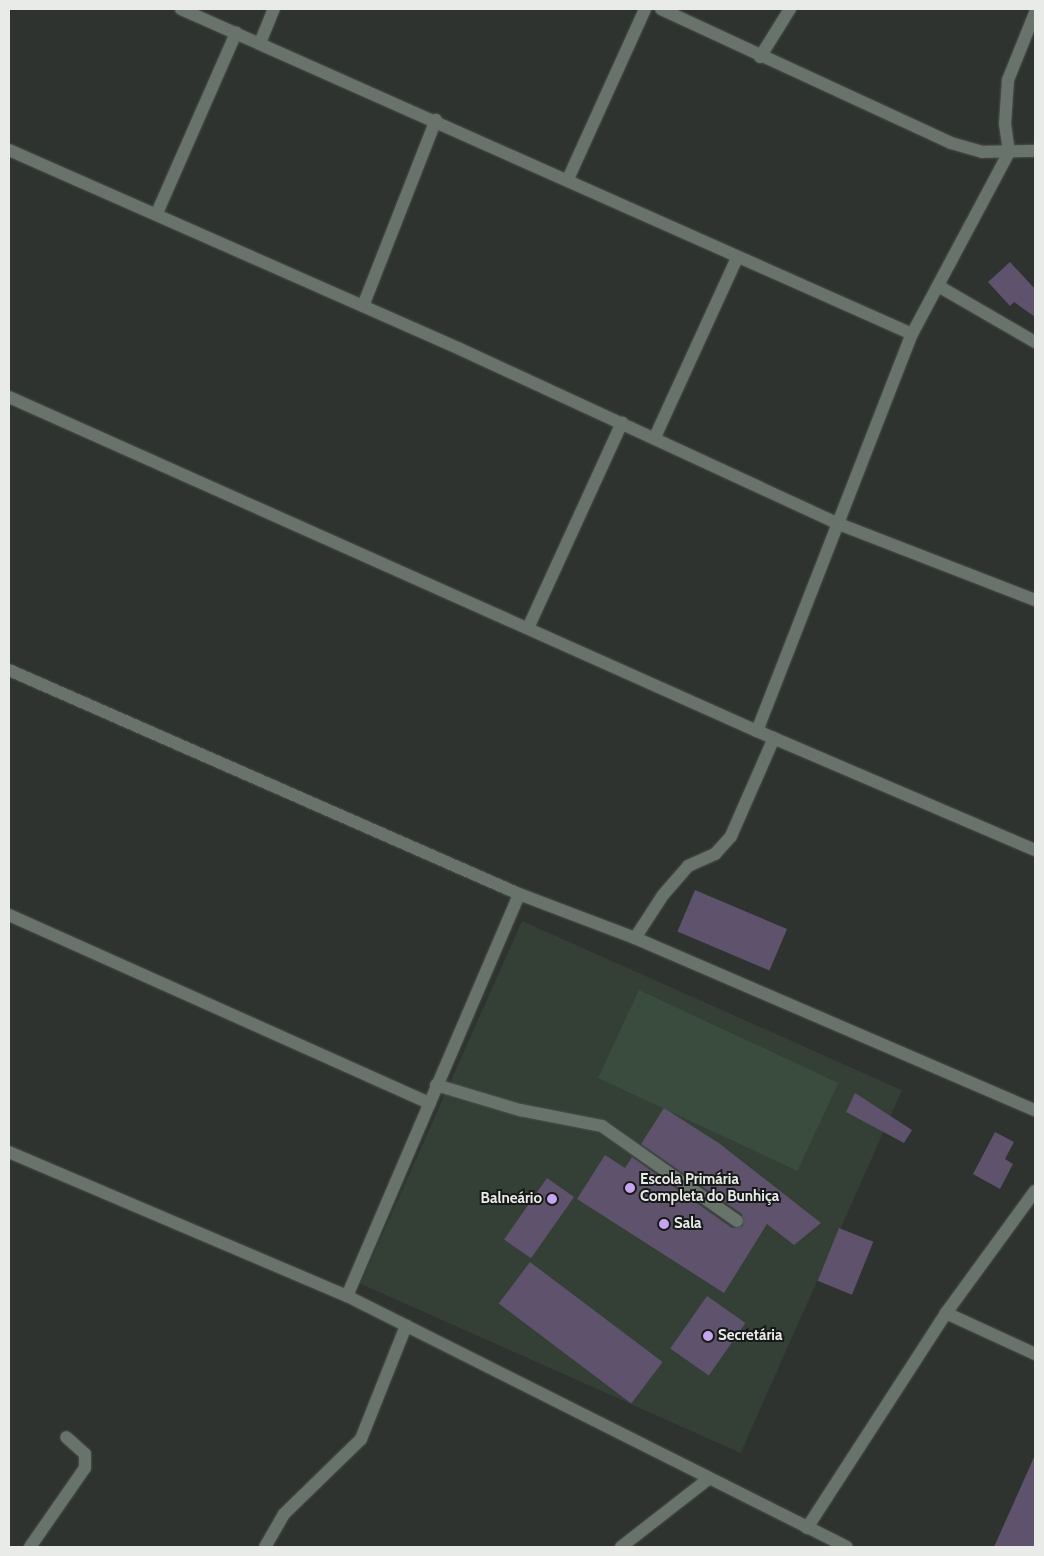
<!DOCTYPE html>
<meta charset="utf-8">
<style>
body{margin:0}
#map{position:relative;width:1044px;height:1556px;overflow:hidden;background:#2e332f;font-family:Cabin,sans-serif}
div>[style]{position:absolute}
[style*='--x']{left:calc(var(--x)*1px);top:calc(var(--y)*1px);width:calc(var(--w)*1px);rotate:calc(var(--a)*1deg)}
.built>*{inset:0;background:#343f36;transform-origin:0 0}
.green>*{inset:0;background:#394c3e;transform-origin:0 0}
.building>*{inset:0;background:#5e526c;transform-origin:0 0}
.roads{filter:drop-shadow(0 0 1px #4c504d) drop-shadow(0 0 1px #4c504d)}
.minor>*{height:12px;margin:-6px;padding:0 6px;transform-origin:6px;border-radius:6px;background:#68746b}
.dots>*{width:14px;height:14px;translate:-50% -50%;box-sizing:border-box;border:2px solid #171a18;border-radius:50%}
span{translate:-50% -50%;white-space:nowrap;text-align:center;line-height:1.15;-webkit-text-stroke:4px #171a18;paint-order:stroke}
.poi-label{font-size:15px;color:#e8ebe8;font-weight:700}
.left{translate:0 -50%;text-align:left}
.right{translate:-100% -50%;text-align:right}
.frame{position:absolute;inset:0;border:10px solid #e8ebe8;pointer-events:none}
</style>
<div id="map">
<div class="built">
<i style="left:522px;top:921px;width:416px;height:397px;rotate:24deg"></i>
</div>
<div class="green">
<i style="left:639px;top:990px;width:220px;height:97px;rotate:25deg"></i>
</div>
<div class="building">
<i style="clip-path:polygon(1010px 262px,1035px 289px,1035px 317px,1014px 302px,1010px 306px,988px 282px)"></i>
<i style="left:695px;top:890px;width:100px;height:45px;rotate:23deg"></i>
<i style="clip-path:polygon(855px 1093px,912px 1130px,904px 1143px,846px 1112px)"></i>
<i style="clip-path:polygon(664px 1108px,720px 1144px,821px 1223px,794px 1245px,767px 1224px,724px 1293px,577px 1199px,605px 1155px,625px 1168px,632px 1157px,732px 1228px,743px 1226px,742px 1214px,641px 1144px)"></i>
<i style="clip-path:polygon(995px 1132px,1014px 1142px,1005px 1159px,1013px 1164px,1000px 1189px,973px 1174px)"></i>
<i style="left:547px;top:1178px;width:33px;height:75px;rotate:35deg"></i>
<i style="left:839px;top:1228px;width:37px;height:57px;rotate:22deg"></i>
<i style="left:530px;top:1262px;width:166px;height:52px;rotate:37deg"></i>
<i style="left:707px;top:1296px;width:47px;height:64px;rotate:35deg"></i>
<i style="clip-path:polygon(1035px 1455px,1035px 1547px,994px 1547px)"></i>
</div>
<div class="roads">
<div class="minor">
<i style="--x:181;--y:9;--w:800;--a:23.97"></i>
<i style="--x:661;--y:9;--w:319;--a:24.8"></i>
<i style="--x:951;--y:143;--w:32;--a:16"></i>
<i style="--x:982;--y:152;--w:53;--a:-1.1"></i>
<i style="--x:260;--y:43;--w:37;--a:-68"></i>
<i style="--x:760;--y:57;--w:57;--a:-58"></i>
<i style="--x:9;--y:150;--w:493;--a:23.8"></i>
<i style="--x:460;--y:349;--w:417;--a:24.8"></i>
<i style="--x:839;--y:524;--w:210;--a:21.2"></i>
<i style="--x:568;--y:179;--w:187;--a:-65.6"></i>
<i style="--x:157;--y:213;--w:197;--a:-66.3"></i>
<i style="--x:940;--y:287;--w:110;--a:30.1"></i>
<i style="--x:363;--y:306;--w:200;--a:-68.6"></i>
<i style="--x:9;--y:397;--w:819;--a:24.06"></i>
<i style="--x:757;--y:731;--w:302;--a:23.2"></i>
<i style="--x:655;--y:437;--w:197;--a:-65.4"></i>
<i style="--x:528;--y:628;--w:226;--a:-65.4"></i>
<i style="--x:9;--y:670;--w:557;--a:23.71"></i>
<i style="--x:519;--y:894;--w:124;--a:20.8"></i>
<i style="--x:635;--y:938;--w:435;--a:23.3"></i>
<i style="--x:757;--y:731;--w:426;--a:-68.7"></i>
<i style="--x:912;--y:334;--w:206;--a:-61.9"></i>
<i style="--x:1009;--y:152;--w:28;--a:-98"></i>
<i style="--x:1005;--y:124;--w:44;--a:-86.1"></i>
<i style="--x:1008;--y:80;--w:72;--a:-68.1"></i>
<i style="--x:9;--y:915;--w:461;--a:24.1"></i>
<i style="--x:635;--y:938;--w:51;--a:-56.9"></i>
<i style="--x:663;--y:895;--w:38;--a:-49"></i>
<i style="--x:688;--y:866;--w:30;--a:-24"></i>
<i style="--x:715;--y:854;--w:24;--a:-48"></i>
<i style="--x:731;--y:836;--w:107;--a:-66.3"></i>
<i style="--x:436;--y:1085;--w:88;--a:16.6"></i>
<i style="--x:520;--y:1110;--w:84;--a:11"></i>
<i style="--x:602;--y:1126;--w:165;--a:35.1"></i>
<i style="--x:9;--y:1152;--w:367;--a:23.1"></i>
<i style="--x:347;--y:1296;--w:559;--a:26.66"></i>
<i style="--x:347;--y:1296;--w:437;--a:-66.8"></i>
<i style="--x:946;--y:1313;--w:98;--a:24.7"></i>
<i style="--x:807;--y:1528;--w:256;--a:-57.1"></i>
<i style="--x:946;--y:1313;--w:151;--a:-53.9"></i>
<i style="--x:30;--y:1547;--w:96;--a:-55.2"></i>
<i style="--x:85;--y:1468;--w:14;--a:-90"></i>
<i style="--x:85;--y:1454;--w:25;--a:-138"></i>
<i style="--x:265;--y:1547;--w:38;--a:-60"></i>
<i style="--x:284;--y:1514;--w:107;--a:-44.2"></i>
<i style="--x:361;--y:1439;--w:122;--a:-68.3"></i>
<i style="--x:621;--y:1547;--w:109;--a:-37.9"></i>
</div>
</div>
<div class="dots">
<i style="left:630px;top:1188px;background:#c7a6ef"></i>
<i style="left:552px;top:1199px;background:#c7a6ef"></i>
<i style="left:664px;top:1224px;background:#c7a6ef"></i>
<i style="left:708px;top:1336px;background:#c7a6ef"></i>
</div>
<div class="poi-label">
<span class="left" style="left:640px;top:1188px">Escola Primária<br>Completa do Bunhiça</span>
<span class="right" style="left:542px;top:1199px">Balneário</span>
<span class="left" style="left:674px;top:1224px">Sala</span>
<span class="left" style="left:718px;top:1336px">Secretária</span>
</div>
<div class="frame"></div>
</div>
